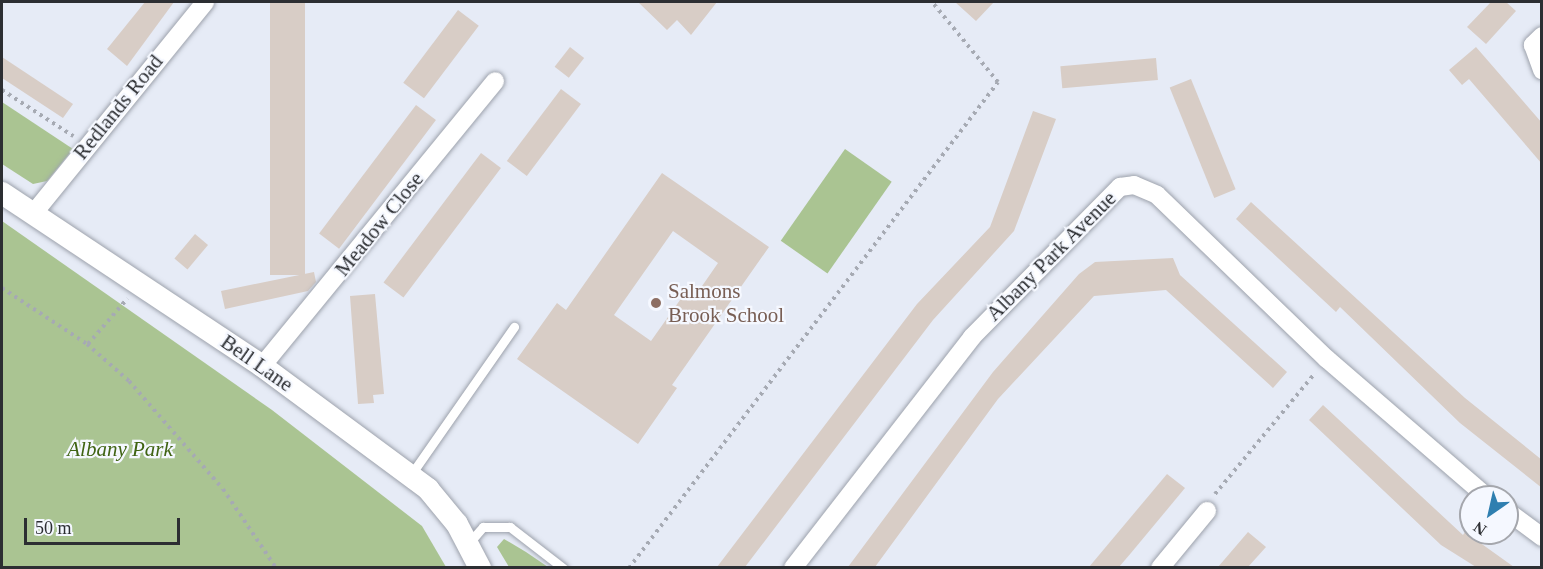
<!DOCTYPE html>
<style>
body{margin:0}
#map{position:relative;width:1543px;height:569px;overflow:hidden;background:#e6ebf6;font-family:Georgia,serif}
div>[style]{position:absolute}
[style*='--x']{left:calc(var(--x)*1px);top:calc(var(--y)*1px);width:calc(var(--w)*1px);rotate:calc(var(--a)*1deg)}
.green>*{inset:0;background:#aac492;transform-origin:0 0}
.building>*{inset:0;background:#d8cdc6;transform-origin:0 0}
.path>*{height:4px;margin-top:-2px;transform-origin:0;background:repeating-linear-gradient(90deg,#a6aab3 0 3px,transparent 0 7.5px)}
.roads{filter:drop-shadow(0 0 2px #9da2ac) drop-shadow(0 0 2px #9da2ac)}
.service>*{height:9px;margin:-4.5px;padding:0 4.5px;transform-origin:4.5px;border-radius:4.5px;background:#fff}
.minor>*{height:18px;margin:-9px;padding:0 9px;transform-origin:9px;border-radius:9px;background:#fff}
.tertiary>*{height:22px;margin:-11px;padding:0 11px;transform-origin:11px;border-radius:11px;background:#fff}
.dots>*{width:16px;height:16px;translate:-50% -50%;box-sizing:border-box;border:3px solid #f5f8ff;border-radius:50%}
span{translate:-50% -50%;white-space:nowrap;text-align:center;line-height:1.15;-webkit-text-stroke:4.5px #f5f8ff;paint-order:stroke}
.street-label{font-size:21px;color:#2c2e32}
.education-label{font-size:21px;color:#785e54}
.left{translate:0 -50%;text-align:left}
.park-label{font-size:21px;color:#406414;font-style:italic}
.frame{position:absolute;inset:0;border:3px solid #2c2e32;pointer-events:none}
.north{position:absolute;left:1459px;top:485px;width:60px;height:60px;box-sizing:border-box;background:#f5f8ff;border:2px solid #a5a7ad;border-radius:50%;rotate:214deg;font-size:16px;font-weight:700;line-height:24px;text-align:center;color:#2c2e32}
.north::after{content:'';display:block;margin:auto;width:21px;height:27px;background:#2f7fb0;clip-path:polygon(50% 0,100% 100%,50% 72%,0 100%)}
.scale{position:absolute;left:24px;top:518px;width:156px;height:27px;box-sizing:border-box;border:3px solid #2c2e32;border-top:0;padding-left:8px;font-size:18px;line-height:21px;white-space:nowrap;color:#2c2e32;-webkit-text-stroke:4px #f5f8ff;paint-order:stroke}
</style>
<div id="map">
<div class="green">
<i style="clip-path:polygon(2px 102px,73px 149px,47px 181px,33px 184px,2px 164px)"></i>
<i style="left:845px;top:149px;width:57px;height:112px;rotate:35deg"></i>
<i style="clip-path:polygon(2px 221px,272px 410px,422px 526px,446px 567px,2px 567px)"></i>
<i style="clip-path:polygon(504px 539px,526px 552px,548px 567px,509px 567px,497px 547px)"></i>
</div>
<div class="building">
<i style="clip-path:polygon(145px 2px,174px 2px,127px 66px,107px 49px)"></i>
<i style="left:270px;top:2px;width:35px;height:273px"></i>
<i style="clip-path:polygon(638px 2px,717px 2px,691px 35px,677px 20px,667px 30px)"></i>
<i style="clip-path:polygon(955px 2px,994px 2px,976px 21px)"></i>
<i style="clip-path:polygon(1491px 2px,1506px 2px,1516px 11px,1486px 44px,1467px 27px)"></i>
<i style="left:458px;top:10px;width:26px;height:91px;rotate:37deg"></i>
<i style="left:570px;top:47px;width:18px;height:25px;rotate:38deg"></i>
<i style="clip-path:polygon(1476px 47px,1542px 123px,1542px 164px,1469px 79px,1462px 85px,1449px 70px)"></i>
<i style="clip-path:polygon(2px 57px,73px 104px,63px 118px,2px 78px)"></i>
<i style="left:1156px;top:58px;width:22px;height:96px;rotate:85deg"></i>
<i style="left:1191px;top:79px;width:119px;height:23px;rotate:68deg"></i>
<i style="left:561px;top:89px;width:25px;height:90px;rotate:37deg"></i>
<i style="left:416px;top:105px;width:25px;height:161px;rotate:37deg"></i>
<i style="clip-path:polygon(1033px 111px,1056px 119px,1014px 231px,933px 320px,745px 567px,717px 567px,917px 304px,990px 227px)"></i>
<i style="left:481px;top:153px;width:25px;height:162px;rotate:37deg"></i>
<i style="clip-path:polygon(evenodd,662px 173px,769px 247px,672px 385px,677px 388px,638px 444px,517px 359px,557px 303px,566px 310px,662px 173px,673px 231px,718px 263px,700px 289px,692px 283px,651px 341px,614px 315px,673px 231px)"></i>
<i style="clip-path:polygon(1251px 202px,1465px 398px,1542px 460px,1542px 488px,1460px 423px,1340px 307px,1336px 312px,1236px 219px)"></i>
<i style="left:195px;top:234px;width:17px;height:32px;rotate:40deg"></i>
<i style="clip-path:polygon(1173px 258px,1180px 275px,1287px 372px,1273px 388px,1166px 290px,1094px 296px,998px 399px,875px 567px,848px 567px,993px 372px,1079px 274px,1095px 262px)"></i>
<i style="clip-path:polygon(314px 272px,316px 282px,308px 291px,225px 309px,221px 291px)"></i>
<i style="clip-path:polygon(375px 294px,384px 394px,373px 395px,374px 403px,358px 404px,350px 296px)"></i>
<i style="clip-path:polygon(1323px 405px,1463px 535px,1465px 532px,1514px 567px,1476px 567px,1441px 545px,1309px 420px)"></i>
<i style="clip-path:polygon(1167px 474px,1185px 488px,1131px 553px,1119px 567px,1089px 567px)"></i>
<i style="clip-path:polygon(1248px 532px,1266px 547px,1248px 567px,1218px 567px)"></i>
</div>
<div class="path">
<i style="--x:2;--y:90;--w:85;--a:32.9"></i>
<i style="--x:2;--y:288;--w:102;--a:33.4"></i>
<i style="--x:87;--y:344;--w:56;--a:41.4"></i>
<i style="--x:129;--y:381;--w:143;--a:49"></i>
<i style="--x:223;--y:489;--w:95;--a:56.1"></i>
<i style="--x:88;--y:344;--w:60;--a:-49.1"></i>
<i style="--x:1215;--y:494;--w:157;--a:-50.4"></i>
<i style="--x:629;--y:568;--w:610;--a:-52.79"></i>
<i style="--x:998;--y:82;--w:104;--a:-129.5"></i>
</div>
<div class="roads">
<div class="service">
<i style="--x:410;--y:476;--w:182;--a:-55.1"></i>
<i style="--x:468;--y:544;--w:23;--a:-49"></i>
<i style="--x:483;--y:527;--w:27;--a:0"></i>
<i style="--x:510;--y:527;--w:67;--a:37.7"></i>
</div>
<div class="minor">
<i style="--x:1542;--y:36;--w:13;--a:135"></i>
<i style="--x:1533;--y:45;--w:27;--a:70"></i>
<i style="--x:33;--y:214;--w:273;--a:-50.9"></i>
<i style="--x:262;--y:366;--w:368;--a:-50.7"></i>
<i style="--x:1507;--y:511;--w:44;--a:36.6"></i>
<i style="--x:793;--y:568;--w:292;--a:-52.2"></i>
<i style="--x:972;--y:337;--w:211;--a:-45.4"></i>
<i style="--x:1120;--y:187;--w:14;--a:-8"></i>
<i style="--x:1134;--y:185;--w:25;--a:23"></i>
<i style="--x:1157;--y:195;--w:236;--a:44"></i>
<i style="--x:1327;--y:359;--w:211;--a:40.8"></i>
<i style="--x:1160;--y:568;--w:74;--a:-50.5"></i>
</div>
<div class="tertiary">
<i style="--x:2;--y:193;--w:312;--a:33.6"></i>
<i style="--x:262;--y:366;--w:207;--a:36.5"></i>
<i style="--x:428;--y:489;--w:45;--a:50.4"></i>
<i style="--x:457;--y:524;--w:50;--a:62.4"></i>
</div>
</div>
<div class="dots">
<i style="left:656px;top:303px;background:#8d6e63"></i>
</div>
<div class="street-label">
<span style="left:118px;top:107px;rotate:-51deg">Redlands Road</span>
<span style="left:379px;top:224px;rotate:-51deg">Meadow Close</span>
<span style="left:1051px;top:256px;rotate:-45deg">Albany Park Avenue</span>
<span style="left:257px;top:363px;rotate:35deg">Bell Lane</span>
</div>
<div class="education-label">
<span class="left" style="left:668px;top:303px">Salmons<br>Brook School</span>
</div>
<div class="park-label">
<span style="left:120px;top:449px">Albany Park</span>
</div>
<div class="frame"></div>
<div class="north">N</div>
<div class="scale">50 m</div>
</div>
